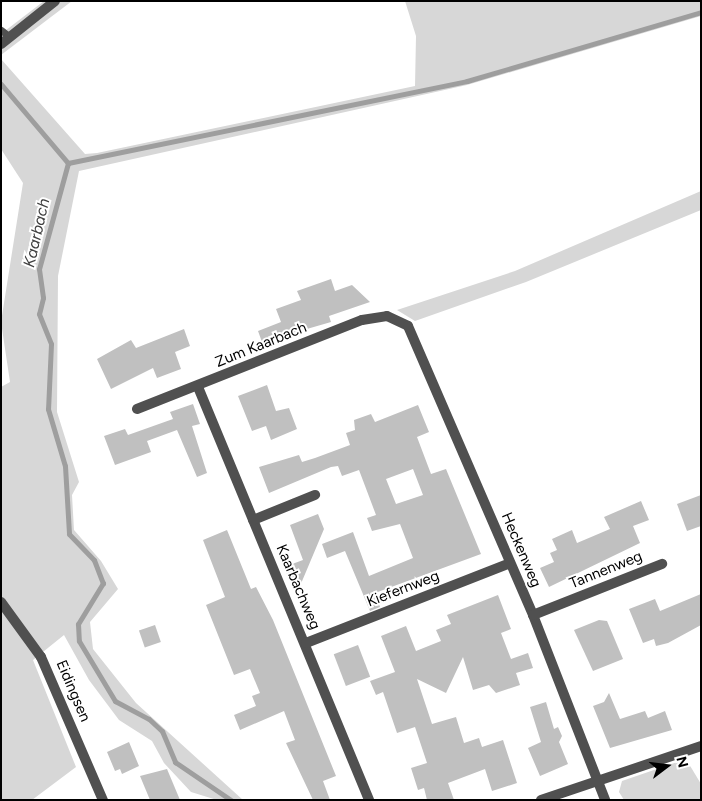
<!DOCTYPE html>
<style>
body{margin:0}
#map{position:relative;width:702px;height:801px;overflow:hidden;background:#fff;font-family:Figtree,sans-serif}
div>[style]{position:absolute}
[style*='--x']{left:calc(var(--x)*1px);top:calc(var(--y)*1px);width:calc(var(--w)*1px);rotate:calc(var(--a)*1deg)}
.green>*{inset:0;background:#d7d7d7}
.stream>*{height:5px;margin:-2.5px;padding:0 2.5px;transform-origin:2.5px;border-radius:2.5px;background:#9e9e9e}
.building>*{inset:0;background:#c0c0c0;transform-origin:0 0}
.lane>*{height:7px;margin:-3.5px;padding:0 3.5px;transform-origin:3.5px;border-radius:3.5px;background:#505050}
.street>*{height:10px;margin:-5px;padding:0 5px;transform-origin:5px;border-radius:5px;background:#505050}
span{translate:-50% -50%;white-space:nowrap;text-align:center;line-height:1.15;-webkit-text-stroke:4px #fff;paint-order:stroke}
.street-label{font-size:15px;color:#000}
.water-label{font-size:16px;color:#3f3f3f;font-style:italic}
.frame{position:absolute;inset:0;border:2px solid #000;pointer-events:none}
.north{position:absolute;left:642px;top:741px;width:50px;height:50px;-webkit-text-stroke:4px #fff;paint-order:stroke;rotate:75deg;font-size:14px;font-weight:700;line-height:20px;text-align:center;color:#000}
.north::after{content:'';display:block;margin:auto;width:18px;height:22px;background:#000;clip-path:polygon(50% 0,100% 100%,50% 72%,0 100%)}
</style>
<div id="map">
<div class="green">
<i style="clip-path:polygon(44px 1px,72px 1px,1px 55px,1px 34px)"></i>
<i style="clip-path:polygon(405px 1px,701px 1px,701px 16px,467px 85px,79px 171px,58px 276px,57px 412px,79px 482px,72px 495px,74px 530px,101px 561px,118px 589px,90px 622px,93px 649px,136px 703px,243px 800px,217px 800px,191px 792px,164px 763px,152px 741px,119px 720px,89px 680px,64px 635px,33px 660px,76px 767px,32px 800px,1px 800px,1px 387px,10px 382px,1px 322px,23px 183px,1px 149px,1px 59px,85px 154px,97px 153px,415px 86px,416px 36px)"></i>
<i style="clip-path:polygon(701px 191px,701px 210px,526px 282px,415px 321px,397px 310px,515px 271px)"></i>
<i style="clip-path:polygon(686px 759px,701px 784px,701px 800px,624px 800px,619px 792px,622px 781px)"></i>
</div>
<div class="stream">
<i style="--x:1;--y:84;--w:104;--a:49.7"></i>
<i style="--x:68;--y:163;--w:110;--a:105.3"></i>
<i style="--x:39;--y:269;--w:29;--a:82"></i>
<i style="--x:43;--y:298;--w:16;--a:104"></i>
<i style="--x:39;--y:314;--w:32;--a:68"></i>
<i style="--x:51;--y:344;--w:65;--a:92.6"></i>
<i style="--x:48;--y:409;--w:59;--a:73.4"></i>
<i style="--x:65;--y:466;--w:68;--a:86.6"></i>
<i style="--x:69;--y:534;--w:36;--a:46"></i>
<i style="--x:94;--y:560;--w:25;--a:69"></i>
<i style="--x:103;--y:583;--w:48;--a:121.4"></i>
<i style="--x:78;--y:624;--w:17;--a:87"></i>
<i style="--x:79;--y:641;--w:70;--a:59"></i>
<i style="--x:115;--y:701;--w:38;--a:28"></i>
<i style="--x:149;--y:719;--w:18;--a:43"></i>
<i style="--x:162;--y:731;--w:34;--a:67"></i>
<i style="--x:175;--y:762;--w:68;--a:34.2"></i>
<i style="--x:68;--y:163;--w:407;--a:-11.6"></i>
<i style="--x:467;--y:81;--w:244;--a:-16.4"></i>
</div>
<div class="building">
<i style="clip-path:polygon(331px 279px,335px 291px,352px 285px,370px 302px,329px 316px,331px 322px,262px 342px,258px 331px,281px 322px,276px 309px,301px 300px,297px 291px)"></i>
<i style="clip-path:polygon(184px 329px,190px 346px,175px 352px,181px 369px,157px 378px,153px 368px,111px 389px,97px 359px,131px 340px,136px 348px)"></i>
<i style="clip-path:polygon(267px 385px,276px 411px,289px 408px,297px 429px,271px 440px,266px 426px,252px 431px,238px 396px)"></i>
<i style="clip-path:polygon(193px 404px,200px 424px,192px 426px,207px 473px,197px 477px,177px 430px,147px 441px,151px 452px,115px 465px,104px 436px,125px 429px,128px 435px,173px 419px,170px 412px)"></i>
<i style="clip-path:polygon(evenodd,418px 405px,429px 432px,417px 437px,431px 474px,446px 469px,481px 554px,375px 593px,380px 607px,370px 611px,345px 551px,327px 558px,322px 544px,353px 532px,369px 576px,413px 558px,400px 524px,372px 531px,367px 518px,376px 515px,359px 470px,342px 476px,338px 466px,331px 467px,269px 493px,259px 467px,299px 455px,302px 462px,315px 458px,350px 445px,346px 433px,355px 430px,354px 420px,371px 414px,375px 422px,418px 405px,413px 469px,423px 495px,396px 504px,386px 479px,413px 469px)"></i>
<i style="clip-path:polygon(701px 495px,701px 526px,687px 531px,677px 504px)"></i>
<i style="clip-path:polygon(641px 501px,649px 520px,633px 526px,640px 543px,549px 587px,540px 568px,554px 562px,550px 553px,557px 550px,552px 539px,572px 530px,577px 543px,610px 529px,604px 517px)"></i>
<i style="clip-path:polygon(318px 514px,324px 529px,300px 586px,289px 580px,284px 567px,303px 560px,290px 525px)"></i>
<i style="clip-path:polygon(227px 530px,251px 589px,256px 587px,273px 620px,336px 776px,323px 781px,330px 800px,313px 800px,286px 743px,295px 740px,284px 711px,240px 730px,234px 715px,256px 706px,252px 696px,260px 693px,250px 669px,234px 675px,206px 605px,225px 597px,203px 540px)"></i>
<i style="clip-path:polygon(701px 594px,701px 625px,668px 643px,656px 646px,654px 639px,643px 643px,629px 609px,655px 599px,660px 611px)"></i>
<i style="clip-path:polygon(498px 595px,511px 629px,501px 633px,511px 659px,528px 653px,533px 668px,516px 673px,520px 685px,496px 693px,489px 685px,473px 690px,463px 657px,446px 693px,417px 679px,432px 724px,456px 717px,464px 743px,479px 738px,482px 747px,503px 740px,517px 783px,492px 791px,485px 769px,448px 783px,454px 800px,427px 800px,424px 788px,418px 790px,411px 768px,427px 763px,415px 727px,397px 733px,383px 692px,376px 695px,370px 681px,395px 672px,381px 636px,406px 626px,416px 651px,441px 641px,436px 630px,451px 624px,447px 615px)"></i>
<i style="clip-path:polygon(599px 620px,607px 621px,623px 659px,593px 671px,574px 630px)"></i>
<i style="left:155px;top:625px;width:18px;height:17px;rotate:71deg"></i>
<i style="left:358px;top:645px;width:34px;height:26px;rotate:69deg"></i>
<i style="clip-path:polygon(609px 693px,620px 719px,645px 711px,648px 718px,665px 711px,672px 730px,610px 748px,593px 706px,604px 702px)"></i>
<i style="clip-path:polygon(546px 702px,554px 729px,558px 727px,562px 736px,559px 742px,568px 764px,540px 776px,528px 748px,541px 742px,530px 707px)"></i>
<i style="clip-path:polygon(129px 742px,139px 766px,122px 774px,120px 769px,115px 771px,107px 752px)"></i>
<i style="clip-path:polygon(167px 769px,180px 800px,150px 800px,140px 776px)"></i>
</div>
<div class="lane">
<i style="--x:1;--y:30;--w:11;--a:38"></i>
</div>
<div class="street">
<i style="--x:1;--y:44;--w:69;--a:-38.5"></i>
<i style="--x:198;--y:387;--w:447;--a:67.5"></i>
<i style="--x:137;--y:409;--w:242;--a:-21.6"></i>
<i style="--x:362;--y:320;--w:25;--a:-9"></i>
<i style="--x:387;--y:316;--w:23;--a:25"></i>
<i style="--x:408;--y:326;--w:315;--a:66.6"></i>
<i style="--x:533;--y:615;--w:199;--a:68.7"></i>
<i style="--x:253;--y:520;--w:67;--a:-22"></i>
<i style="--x:1;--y:602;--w:68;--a:54"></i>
<i style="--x:41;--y:657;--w:156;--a:66.6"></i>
<i style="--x:533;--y:615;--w:139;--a:-21.6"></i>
<i style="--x:306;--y:643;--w:219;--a:-21.4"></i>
<i style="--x:541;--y:800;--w:169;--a:-18.6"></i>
</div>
<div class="street-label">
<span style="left:261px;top:345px;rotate:-22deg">Zum Kaarbach</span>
<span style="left:521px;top:550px;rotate:67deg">Heckenweg</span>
<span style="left:606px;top:570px;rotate:-22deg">Tannenweg</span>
<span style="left:298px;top:587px;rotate:67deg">Kaarbachweg</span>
<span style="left:403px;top:589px;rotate:-21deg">Kiefernweg</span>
<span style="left:73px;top:691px;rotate:67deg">Eidingsen</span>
</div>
<div class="water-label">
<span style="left:37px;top:233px;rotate:-77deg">Kaarbach</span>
</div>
<div class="frame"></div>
<div class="north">N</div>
</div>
